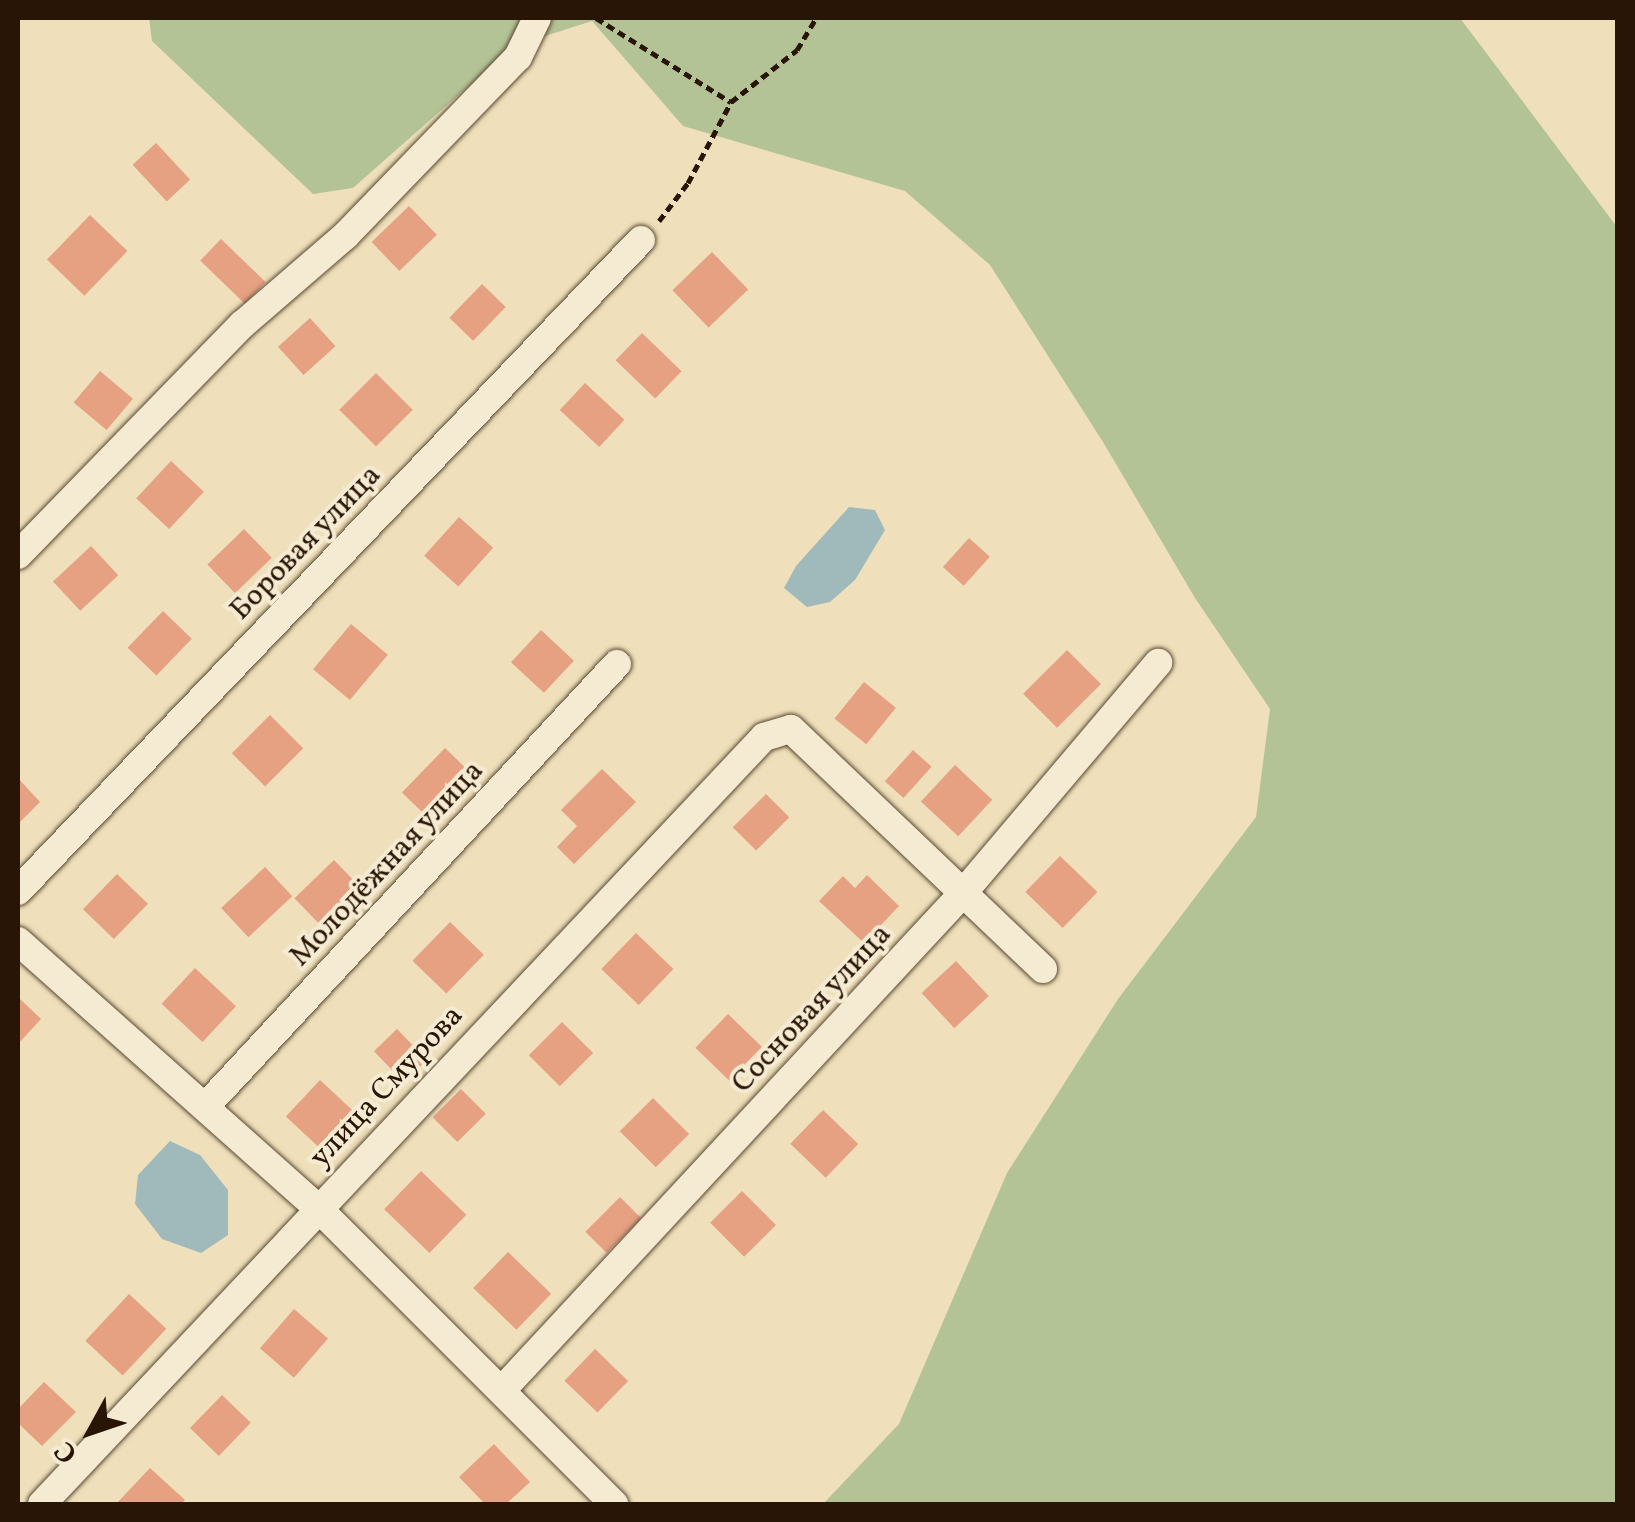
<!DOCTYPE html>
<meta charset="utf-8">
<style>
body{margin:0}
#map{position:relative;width:1635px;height:1522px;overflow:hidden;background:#efe0bb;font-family:Vollkorn,serif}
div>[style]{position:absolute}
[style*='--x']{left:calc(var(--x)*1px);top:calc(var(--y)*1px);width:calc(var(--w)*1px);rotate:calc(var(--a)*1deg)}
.green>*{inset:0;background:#b3c395}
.water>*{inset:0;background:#a0babc}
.building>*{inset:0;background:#e6a082;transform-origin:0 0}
.path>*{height:5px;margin-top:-2.5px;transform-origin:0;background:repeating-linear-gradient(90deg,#291505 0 8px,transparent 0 13px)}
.roads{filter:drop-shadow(0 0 2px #5a4832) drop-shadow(0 0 2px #5a4832)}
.street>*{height:28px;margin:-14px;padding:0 14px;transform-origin:14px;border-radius:14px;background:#f5ebd3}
span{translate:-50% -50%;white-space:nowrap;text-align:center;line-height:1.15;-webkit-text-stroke:8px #f5ebd3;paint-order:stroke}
.street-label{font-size:30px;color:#291505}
.frame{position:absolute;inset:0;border:20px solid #291505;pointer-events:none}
.north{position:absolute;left:40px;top:1382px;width:100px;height:100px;-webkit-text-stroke:8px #f5ebd3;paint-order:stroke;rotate:230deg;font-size:28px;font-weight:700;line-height:40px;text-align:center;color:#291505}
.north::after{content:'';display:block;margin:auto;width:35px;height:45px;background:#291505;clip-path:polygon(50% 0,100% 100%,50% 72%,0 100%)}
</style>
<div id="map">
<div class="green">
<i style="clip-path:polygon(149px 18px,1460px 18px,1617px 227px,1617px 1504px,823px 1504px,899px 1424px,1007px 1173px,1118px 999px,1256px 817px,1270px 709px,1195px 598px,1103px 442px,990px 265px,905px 191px,683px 126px,592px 21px,514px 46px,353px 188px,313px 194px,152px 41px)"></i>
</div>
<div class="water">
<i style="clip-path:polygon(849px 507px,875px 510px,885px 530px,855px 580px,830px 602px,807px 607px,784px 588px,796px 566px)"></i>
<i style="clip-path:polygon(170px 1141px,200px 1155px,228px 1190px,228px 1235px,201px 1253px,162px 1239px,135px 1204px,138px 1175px)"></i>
</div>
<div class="building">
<i style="left:156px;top:143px;width:50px;height:32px;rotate:47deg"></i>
<i style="left:409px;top:206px;width:40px;height:52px;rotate:46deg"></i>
<i style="left:90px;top:215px;width:52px;height:62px;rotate:44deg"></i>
<i style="left:221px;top:239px;width:62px;height:30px;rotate:44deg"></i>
<i style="left:712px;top:252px;width:52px;height:55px;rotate:46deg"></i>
<i style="left:482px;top:284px;width:33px;height:47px;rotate:44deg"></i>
<i style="left:310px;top:318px;width:38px;height:43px;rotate:48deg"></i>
<i style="left:642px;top:333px;width:55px;height:38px;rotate:44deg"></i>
<i style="left:100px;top:371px;width:43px;height:41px;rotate:40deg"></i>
<i style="left:376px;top:373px;width:52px;height:52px;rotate:45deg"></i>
<i style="left:585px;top:383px;width:54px;height:37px;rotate:43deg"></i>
<i style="left:171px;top:461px;width:45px;height:51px;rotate:43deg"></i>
<i style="left:459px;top:517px;width:46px;height:52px;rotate:42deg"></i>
<i style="left:244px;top:529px;width:40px;height:51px;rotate:46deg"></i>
<i style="left:969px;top:538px;width:28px;height:39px;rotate:42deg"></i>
<i style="left:91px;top:546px;width:40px;height:52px;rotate:47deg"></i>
<i style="left:163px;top:611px;width:40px;height:51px;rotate:44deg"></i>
<i style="left:351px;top:624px;width:48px;height:59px;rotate:40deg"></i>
<i style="left:541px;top:630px;width:45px;height:44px;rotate:43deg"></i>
<i style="left:1067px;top:650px;width:48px;height:62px;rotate:45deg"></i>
<i style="left:864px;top:682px;width:41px;height:47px;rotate:39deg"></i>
<i style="left:270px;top:715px;width:47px;height:54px;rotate:45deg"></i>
<i style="left:445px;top:748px;width:45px;height:62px;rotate:44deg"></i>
<i style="left:913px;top:750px;width:25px;height:42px;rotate:42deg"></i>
<i style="left:955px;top:765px;width:51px;height:50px;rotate:43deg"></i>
<i style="clip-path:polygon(602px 769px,636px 802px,574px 864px,557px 847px,577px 826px,561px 810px)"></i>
<i style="clip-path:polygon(18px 778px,40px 802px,18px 824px)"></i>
<i style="left:766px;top:794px;width:33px;height:47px;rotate:45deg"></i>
<i style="left:1060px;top:856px;width:52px;height:50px;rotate:44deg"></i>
<i style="left:334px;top:860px;width:52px;height:55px;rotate:46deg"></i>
<i style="left:265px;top:867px;width:40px;height:60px;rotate:47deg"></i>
<i style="left:117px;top:874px;width:43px;height:49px;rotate:44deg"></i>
<i style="clip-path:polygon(867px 875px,899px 906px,864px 943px,819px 901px,843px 876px,855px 888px)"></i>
<i style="left:450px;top:922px;width:47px;height:54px;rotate:44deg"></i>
<i style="left:636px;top:933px;width:52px;height:50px;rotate:44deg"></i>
<i style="left:956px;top:961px;width:48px;height:47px;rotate:47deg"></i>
<i style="left:195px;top:968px;width:56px;height:49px;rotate:43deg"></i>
<i style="clip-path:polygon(18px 997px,41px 1019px,18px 1044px)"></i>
<i style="left:728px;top:1014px;width:47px;height:47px;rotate:44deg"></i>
<i style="left:562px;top:1022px;width:44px;height:47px;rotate:45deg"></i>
<i style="left:397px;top:1029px;width:43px;height:32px;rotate:46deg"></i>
<i style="left:320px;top:1080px;width:48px;height:50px;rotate:43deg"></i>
<i style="left:461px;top:1089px;width:35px;height:40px;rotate:45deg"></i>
<i style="left:653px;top:1098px;width:51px;height:47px;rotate:45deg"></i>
<i style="left:823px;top:1110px;width:49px;height:47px;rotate:44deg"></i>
<i style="left:421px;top:1171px;width:63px;height:53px;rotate:44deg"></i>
<i style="left:742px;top:1191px;width:48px;height:45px;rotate:45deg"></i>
<i style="left:620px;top:1197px;width:30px;height:49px;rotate:45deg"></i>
<i style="left:508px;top:1252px;width:60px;height:50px;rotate:44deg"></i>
<i style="left:129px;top:1294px;width:51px;height:64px;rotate:43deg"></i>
<i style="left:294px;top:1309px;width:45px;height:52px;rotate:41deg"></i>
<i style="left:595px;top:1349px;width:46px;height:44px;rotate:44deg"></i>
<i style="clip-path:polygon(44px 1382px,76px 1412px,42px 1446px,18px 1423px,18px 1409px)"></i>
<i style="left:222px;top:1395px;width:40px;height:46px;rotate:44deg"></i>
<i style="clip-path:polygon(494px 1444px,530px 1482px,506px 1504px,485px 1504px,459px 1477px)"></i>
<i style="clip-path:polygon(150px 1468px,185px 1500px,181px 1504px,116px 1504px)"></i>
</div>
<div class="path">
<i style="--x:596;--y:18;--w:159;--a:31.9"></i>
<i style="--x:659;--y:221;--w:48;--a:-52.7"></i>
<i style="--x:688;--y:183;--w:92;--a:-62"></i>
<i style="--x:731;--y:102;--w:84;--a:-38.2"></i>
<i style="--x:797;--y:50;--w:37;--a:-59"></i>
</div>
<div class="roads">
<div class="street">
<i style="--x:18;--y:555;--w:322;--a:-45.8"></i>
<i style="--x:243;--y:324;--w:135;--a:-40.8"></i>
<i style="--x:345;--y:236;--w:249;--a:-46"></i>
<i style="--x:518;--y:57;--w:43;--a:-64"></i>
<i style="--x:18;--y:891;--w:901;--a:-46.26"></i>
<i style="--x:18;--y:941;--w:402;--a:41.7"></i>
<i style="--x:318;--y:1208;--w:419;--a:45"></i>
<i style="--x:205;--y:1107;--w:605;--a:-47.08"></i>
<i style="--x:502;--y:1390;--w:678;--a:-47.15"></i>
<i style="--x:963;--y:893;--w:302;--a:-49.7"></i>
<i style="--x:42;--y:1504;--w:1053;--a:-46.73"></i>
<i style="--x:764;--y:737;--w:28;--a:-17"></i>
<i style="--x:791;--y:729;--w:348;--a:43.6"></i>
</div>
</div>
<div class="street-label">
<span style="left:306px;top:543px;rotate:-46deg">Боровая улица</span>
<span style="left:387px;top:864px;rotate:-47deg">Молодёжная улица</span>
<span style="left:812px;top:1009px;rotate:-47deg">Сосновая улица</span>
<span style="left:387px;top:1087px;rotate:-47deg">улица Смурова</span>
</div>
<div class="frame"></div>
<div class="north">С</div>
</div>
